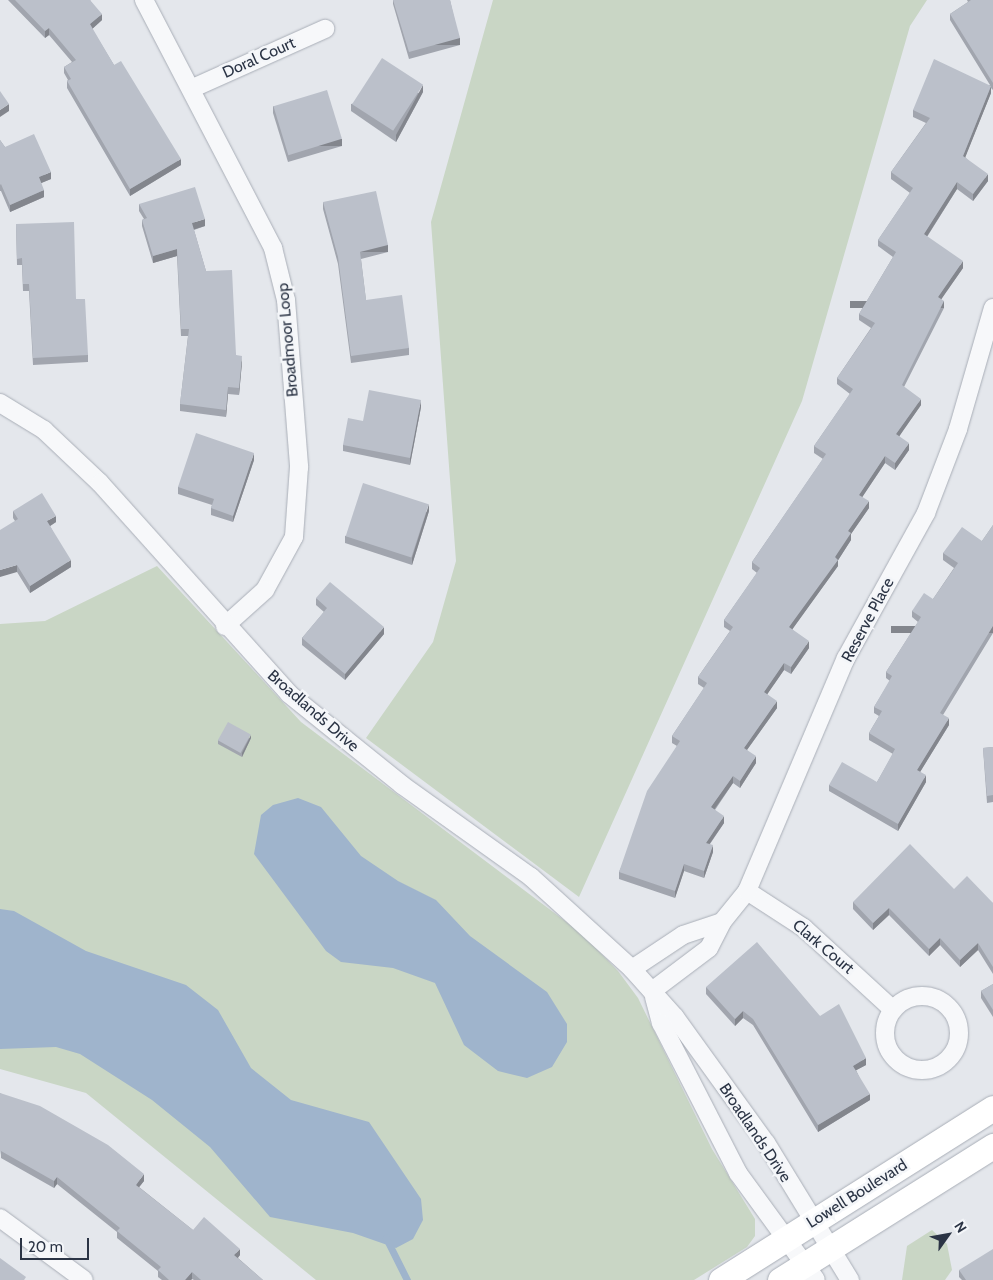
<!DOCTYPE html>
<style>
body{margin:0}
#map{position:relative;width:993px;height:1280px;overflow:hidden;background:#e4e7ec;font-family:Cabin,sans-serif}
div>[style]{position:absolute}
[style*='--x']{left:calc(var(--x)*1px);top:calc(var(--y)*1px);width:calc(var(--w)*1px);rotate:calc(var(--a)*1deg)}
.green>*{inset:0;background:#c9d6c5}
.water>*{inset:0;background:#9fb4cc}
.stream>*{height:7px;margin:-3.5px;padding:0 3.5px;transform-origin:3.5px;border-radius:3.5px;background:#9fb4cc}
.roads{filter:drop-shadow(0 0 1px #a9aeb7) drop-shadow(0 0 1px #a9aeb7)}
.minor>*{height:18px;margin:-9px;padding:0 9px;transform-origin:9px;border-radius:9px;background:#f7f8fa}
.minor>.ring{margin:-9px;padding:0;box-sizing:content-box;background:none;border:18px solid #f7f8fa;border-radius:50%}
.secondary>*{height:25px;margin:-12.5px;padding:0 12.5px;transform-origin:12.5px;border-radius:12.5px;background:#fff}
.wall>*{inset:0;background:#a1a5ae}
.shaded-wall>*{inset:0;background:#83868d;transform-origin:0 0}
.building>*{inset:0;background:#bbc0ca;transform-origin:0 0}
span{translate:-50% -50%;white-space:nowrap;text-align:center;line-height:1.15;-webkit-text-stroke:5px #f4f6f9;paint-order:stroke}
.street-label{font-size:16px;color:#2b3445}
.north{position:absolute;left:923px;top:1210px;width:50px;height:50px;-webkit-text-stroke:4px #f4f6f9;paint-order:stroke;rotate:58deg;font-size:14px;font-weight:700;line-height:20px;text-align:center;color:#2b3445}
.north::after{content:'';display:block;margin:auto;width:18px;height:22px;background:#2b3445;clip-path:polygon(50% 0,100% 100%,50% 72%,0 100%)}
.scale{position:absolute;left:20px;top:1238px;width:69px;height:22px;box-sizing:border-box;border:2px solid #2b3445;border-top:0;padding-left:6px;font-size:15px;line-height:18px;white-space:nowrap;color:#2b3445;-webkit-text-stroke:4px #f4f6f9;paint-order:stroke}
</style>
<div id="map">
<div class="green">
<i style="clip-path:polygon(493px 0,927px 0,910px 26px,802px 401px,579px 897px,366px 738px,433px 642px,456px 561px,431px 222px)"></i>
<i style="clip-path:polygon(157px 566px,301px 722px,581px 933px,618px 971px,638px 998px,712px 1149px,755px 1219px,755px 1236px,747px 1247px,694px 1280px,316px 1280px,86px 1093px,0 1069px,0 624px,45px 621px)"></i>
<i style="clip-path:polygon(932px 1230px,947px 1244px,952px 1270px,945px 1280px,902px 1280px,907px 1246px)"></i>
</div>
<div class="water">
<i style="clip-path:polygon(298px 798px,321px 807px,361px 856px,398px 881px,436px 900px,470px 936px,547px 992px,567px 1024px,567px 1042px,552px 1067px,527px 1078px,498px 1071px,464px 1045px,435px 983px,393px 968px,341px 962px,326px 951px,254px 854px,261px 815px,273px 805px)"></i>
<i style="clip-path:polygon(0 909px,14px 911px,86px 951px,186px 985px,218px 1010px,251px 1068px,291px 1100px,369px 1122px,421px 1199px,423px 1220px,413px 1239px,396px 1248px,353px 1233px,270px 1217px,210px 1147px,152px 1100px,80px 1054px,56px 1047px,0 1049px)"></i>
</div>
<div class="stream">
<i style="--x:386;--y:1238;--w:47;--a:63.4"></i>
</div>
<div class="roads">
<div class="minor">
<i style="--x:144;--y:0;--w:280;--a:62.5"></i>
<i style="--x:273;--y:248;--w:54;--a:76"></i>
<i style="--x:286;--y:300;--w:168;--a:85.5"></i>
<i style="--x:299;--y:467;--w:70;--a:94.1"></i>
<i style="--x:294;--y:537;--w:60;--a:118.7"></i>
<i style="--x:265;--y:590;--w:54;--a:138"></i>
<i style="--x:193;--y:88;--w:145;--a:-24.1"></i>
<i style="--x:0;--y:403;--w:52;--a:31.5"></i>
<i style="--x:44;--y:430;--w:77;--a:43.4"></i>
<i style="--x:100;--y:483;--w:283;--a:48.1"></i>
<i style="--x:289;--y:694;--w:145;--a:38.8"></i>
<i style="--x:402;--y:785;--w:158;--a:35.5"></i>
<i style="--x:531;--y:877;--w:137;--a:42.3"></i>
<i style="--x:632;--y:969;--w:64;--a:48.1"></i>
<i style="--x:675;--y:1017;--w:155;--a:54.2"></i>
<i style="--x:766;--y:1143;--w:161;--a:58.5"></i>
<i style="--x:747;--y:891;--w:68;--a:33"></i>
<i style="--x:804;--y:928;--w:120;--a:42.6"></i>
<i style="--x:632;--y:969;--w:61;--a:-33.7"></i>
<i style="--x:683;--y:935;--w:41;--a:-18.4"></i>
<i style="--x:652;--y:991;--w:71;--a:-37"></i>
<i style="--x:709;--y:948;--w:29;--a:-63"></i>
<i style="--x:722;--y:922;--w:40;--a:-51"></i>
<i style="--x:747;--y:891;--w:253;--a:-67"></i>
<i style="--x:846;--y:658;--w:166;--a:-61.1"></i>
<i style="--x:926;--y:513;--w:90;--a:-69.1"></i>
<i style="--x:958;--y:429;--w:126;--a:-73.9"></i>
<i class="ring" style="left:885px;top:996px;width:56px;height:56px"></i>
<i style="--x:654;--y:997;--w:27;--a:75"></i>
<i style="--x:661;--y:1023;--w:169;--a:62.8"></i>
<i style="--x:738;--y:1173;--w:132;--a:53.9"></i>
<i style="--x:0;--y:1218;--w:104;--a:36.4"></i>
</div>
<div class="secondary">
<i style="--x:721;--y:1280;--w:322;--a:-32.3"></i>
<i style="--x:780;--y:1280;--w:252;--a:-32.2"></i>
</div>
</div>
<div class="wall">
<i style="clip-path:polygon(8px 0,90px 0,102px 20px,92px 29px,114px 65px,181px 165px,130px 196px,67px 88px,67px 81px,68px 80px,64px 73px,64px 67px,72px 62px,49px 35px,45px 38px)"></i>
<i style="clip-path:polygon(393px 0,450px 0,460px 45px,409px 59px,393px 4px)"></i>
<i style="clip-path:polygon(967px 0,993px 0,993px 90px,991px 88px,991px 93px,965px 157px,988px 181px,973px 201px,957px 189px,927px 237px,963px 268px,941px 299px,944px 308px,904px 387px,921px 405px,899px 436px,909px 450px,895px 470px,885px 463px,862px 497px,869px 508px,851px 534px,851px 540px,838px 560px,838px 566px,792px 629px,809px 648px,791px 674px,784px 670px,767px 694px,777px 708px,747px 750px,756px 763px,740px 788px,733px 783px,715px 810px,724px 823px,710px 844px,713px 852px,704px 878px,684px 871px,675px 898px,619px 879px,619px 872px,677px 746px,672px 743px,672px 736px,704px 688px,698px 684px,698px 677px,730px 631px,724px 627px,724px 620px,757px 573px,752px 569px,752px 562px,823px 459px,814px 453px,814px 446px,850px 394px,837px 384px,837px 378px,871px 328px,859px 320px,859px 314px,893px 257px,878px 246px,878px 240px,910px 193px,891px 179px,891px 172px,926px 123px,913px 117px,913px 110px,990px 85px,950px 20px,950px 14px,968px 2px)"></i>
<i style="clip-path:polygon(423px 92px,396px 142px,351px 111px,351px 104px)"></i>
<i style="clip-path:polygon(273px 106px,342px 146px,288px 162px,273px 113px)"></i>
<i style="clip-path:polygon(0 140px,5px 147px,51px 179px,41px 183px,44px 197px,10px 212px,1px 191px,0 191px)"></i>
<i style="clip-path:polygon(323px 202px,388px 252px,361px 259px,366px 300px,409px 348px,409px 355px,351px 363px,338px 264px,323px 209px)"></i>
<i style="clip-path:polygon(139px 204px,205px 226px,194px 230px,206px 271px,236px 355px,242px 362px,239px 395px,228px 394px,226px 417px,180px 411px,180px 404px,188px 336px,181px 336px,177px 256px,153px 263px,142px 226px,142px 220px,144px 219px,139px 211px)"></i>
<i style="clip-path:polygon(16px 224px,88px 355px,88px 362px,33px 365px,29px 291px,23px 291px,22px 265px,17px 265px)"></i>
<i style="clip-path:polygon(421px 407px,410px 465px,343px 451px,343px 445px,363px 421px)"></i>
<i style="clip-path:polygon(254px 460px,233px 522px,211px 515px,211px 508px,212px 505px,178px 494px,178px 487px)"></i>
<i style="clip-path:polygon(13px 511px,56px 522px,50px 526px,71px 567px,30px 593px,17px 572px,15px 521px,13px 518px)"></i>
<i style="clip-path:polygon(429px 511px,412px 565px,345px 543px,345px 536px)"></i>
<i style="clip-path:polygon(993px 525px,993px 633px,943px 715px,949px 725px,920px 772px,926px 782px,898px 831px,829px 791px,829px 785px,877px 782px,893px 754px,869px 740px,869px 733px,879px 716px,874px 713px,874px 707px,890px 681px,886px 678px,886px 672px,918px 622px,912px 617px,912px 611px,933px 599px,954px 568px,943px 560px,943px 553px,982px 541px)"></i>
<i style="clip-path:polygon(316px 598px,384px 634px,345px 680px,302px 645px,302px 638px,324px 612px,316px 605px)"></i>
<i style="clip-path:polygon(251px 738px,242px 757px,218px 744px,218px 740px)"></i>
<i style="clip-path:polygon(993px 747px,993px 802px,987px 803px,983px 748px)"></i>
<i style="clip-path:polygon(954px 889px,993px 903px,993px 974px,978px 950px,960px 967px,940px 945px,929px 956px,889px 915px,873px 930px,853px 909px,853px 902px)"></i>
<i style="clip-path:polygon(993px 984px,993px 1017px,981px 998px,981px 991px)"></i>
<i style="clip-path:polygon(706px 987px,820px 1016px,866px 1065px,856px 1070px,870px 1100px,818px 1132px,753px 1025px,743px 1018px,735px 1026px,706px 994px)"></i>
<i style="clip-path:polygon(0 1093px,144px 1181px,139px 1187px,193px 1230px,240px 1255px,238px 1258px,263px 1280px,194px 1280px,192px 1279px,191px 1280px,162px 1280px,158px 1277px,158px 1271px,117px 1238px,117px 1232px,57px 1184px,54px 1188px,1px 1158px)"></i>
<i style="clip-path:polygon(959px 1270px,993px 1280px,962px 1280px,959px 1277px)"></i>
</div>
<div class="shaded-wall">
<i style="clip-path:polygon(102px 14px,102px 20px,90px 31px,90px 24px)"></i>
<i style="clip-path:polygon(49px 28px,49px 35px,45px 38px,45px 31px)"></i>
<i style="left:460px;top:38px;width:7px;height:53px;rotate:90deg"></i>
<i style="clip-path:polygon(423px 85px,423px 92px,396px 142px,396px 135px)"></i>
<i style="clip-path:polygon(991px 86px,991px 93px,963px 163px,963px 156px)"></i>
<i style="clip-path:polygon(9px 104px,9px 111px,0 117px,0 110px)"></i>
<i style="left:342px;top:139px;width:7px;height:56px;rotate:90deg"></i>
<i style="clip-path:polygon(181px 159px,181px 165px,130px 196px,130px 189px)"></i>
<i style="clip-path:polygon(51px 172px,51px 179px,39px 184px,39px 177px)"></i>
<i style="clip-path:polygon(988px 174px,988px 181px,973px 201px,973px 194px)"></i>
<i style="clip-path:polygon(957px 182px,957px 189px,924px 241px,924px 234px)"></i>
<i style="clip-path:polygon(44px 190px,44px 197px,10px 212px,10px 205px)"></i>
<i style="clip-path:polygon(205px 219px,205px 226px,192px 230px,192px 223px)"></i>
<i style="left:388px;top:245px;width:7px;height:29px;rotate:90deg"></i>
<i style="clip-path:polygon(177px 249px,177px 256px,153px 263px,153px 256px)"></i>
<i style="clip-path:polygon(963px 261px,963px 268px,938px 304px,938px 297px)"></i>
<i style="left:944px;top:301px;width:7px;height:94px;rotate:90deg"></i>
<i style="clip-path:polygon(242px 356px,242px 362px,239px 395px,239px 388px)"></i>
<i style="clip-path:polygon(228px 387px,228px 394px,226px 417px,226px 410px)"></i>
<i style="clip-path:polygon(921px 399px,921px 405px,896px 441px,896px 434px)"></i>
<i style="clip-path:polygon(421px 400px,421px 407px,410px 465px,410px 458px)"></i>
<i style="clip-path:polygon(909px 443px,909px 450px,895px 470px,895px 463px)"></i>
<i style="clip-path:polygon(254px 453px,254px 460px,233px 522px,233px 516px)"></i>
<i style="clip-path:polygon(885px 456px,885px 463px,859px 502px,859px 495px)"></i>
<i style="clip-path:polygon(869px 501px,869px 508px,851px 534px,851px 540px,837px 562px,838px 560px,838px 566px,789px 634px,789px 627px,835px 557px,848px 531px)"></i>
<i style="clip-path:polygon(429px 504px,429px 511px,412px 565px,412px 558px)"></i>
<i style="clip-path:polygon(56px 516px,56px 522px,47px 528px,47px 521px)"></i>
<i style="clip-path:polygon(71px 560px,71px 567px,30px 593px,30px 586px)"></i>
<i style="clip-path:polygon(17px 565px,17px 572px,0 577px,0 570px)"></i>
<i style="left:993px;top:626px;width:7px;height:102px;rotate:90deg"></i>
<i style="clip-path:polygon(384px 627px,384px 634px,345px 680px,345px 674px)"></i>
<i style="clip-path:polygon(809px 641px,809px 648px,791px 674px,791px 667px)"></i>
<i style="clip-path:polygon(784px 663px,784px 670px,764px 699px,764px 692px)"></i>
<i style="clip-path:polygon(777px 701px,777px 708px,744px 754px,744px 748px)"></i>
<i style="clip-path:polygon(949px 718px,949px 725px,917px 777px,917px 770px)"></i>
<i style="clip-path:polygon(251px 735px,251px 738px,242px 757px,242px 753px)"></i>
<i style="clip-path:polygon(756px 756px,756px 763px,740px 788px,740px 781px)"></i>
<i style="clip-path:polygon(926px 775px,926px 782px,898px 831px,898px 824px)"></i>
<i style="clip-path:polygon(733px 776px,733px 783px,711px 814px,711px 807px)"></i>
<i style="clip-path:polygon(724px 816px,724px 823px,706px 849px,706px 843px)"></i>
<i style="clip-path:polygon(713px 845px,713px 852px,704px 878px,704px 871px)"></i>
<i style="clip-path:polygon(684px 864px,684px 871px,675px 898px,675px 891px)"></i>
<i style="clip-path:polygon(889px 908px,889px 915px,873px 930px,873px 923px)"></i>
<i style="clip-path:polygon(940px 938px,940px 945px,929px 956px,929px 949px)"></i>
<i style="clip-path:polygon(978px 943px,978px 950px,960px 967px,960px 960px)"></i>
<i style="clip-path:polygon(743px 1011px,743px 1018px,735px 1026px,735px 1019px)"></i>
<i style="clip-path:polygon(866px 1058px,866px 1065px,853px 1072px,853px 1066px)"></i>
<i style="clip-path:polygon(870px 1094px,870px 1100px,818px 1132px,818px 1125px)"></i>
<i style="clip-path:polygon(144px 1174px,144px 1181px,136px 1191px,136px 1185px)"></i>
<i style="clip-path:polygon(57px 1177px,57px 1184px,54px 1188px,54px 1181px)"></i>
<i style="clip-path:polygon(240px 1249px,240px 1255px,234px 1262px,234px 1255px)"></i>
<i style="clip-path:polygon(192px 1272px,192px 1279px,191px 1280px,185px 1280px)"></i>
</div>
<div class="building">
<i style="clip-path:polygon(15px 0,90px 0,102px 14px,90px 24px,114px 65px,121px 61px,181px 159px,130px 189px,67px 81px,71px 79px,64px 67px,76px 60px,49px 28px,45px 31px)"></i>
<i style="clip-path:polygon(393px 0,450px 0,460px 38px,409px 52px)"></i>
<i style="clip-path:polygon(971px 0,993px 0,993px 83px,950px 14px)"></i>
<i style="left:382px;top:58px;width:49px;height:55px;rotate:33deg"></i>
<i style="clip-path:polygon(934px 59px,991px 86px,963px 156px,988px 174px,973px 194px,957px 182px,924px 234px,963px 261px,938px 297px,944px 301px,902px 385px,921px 399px,896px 434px,909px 443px,895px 463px,885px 456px,859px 495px,869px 501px,848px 531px,851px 533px,835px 557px,838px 560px,789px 627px,809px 641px,791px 667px,784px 663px,764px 692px,777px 701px,744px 748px,756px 756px,740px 781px,733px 776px,711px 807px,724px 816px,706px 843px,713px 845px,704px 871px,684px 864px,675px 891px,619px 872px,647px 791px,680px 741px,672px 736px,707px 683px,698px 677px,733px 627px,724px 620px,760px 568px,752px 562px,826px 454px,814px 446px,853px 389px,837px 378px,875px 323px,859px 314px,896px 252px,878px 240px,913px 188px,891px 172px,930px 118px,913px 110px)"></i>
<i style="left:327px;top:90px;width:51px;height:56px;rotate:73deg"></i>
<i style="clip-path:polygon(0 91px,9px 104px,0 110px)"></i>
<i style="clip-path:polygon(34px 134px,51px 172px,39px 177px,44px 190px,10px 205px,1px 184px,0 185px,0 140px,5px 147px)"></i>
<i style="clip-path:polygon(195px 187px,205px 219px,192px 223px,206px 271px,232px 270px,236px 355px,242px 356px,239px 388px,228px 387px,226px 410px,180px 404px,189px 329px,181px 329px,177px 249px,153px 256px,142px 220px,147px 218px,139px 204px)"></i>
<i style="clip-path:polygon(376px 191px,388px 245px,360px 252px,366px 300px,402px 295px,409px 348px,351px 356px,338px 257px,323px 202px)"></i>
<i style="clip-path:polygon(74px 222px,76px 299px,85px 299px,88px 355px,33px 358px,29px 284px,23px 284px,22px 258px,17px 259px,16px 224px)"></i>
<i style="clip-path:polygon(369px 390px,421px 400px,410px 458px,343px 445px,348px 418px,363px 421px)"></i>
<i style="clip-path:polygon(196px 433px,254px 453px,233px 516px,211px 508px,214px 499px,178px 487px)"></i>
<i style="left:363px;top:483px;width:69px;height:56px;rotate:18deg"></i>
<i style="clip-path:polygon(42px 493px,56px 516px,47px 521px,71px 560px,30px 586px,17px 565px,0 570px,0 530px,18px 519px,13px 511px)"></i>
<i style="clip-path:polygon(993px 525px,993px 626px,940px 713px,949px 718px,917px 770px,926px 775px,898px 824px,829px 785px,842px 762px,877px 782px,895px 749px,869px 733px,882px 711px,874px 707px,892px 676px,886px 672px,921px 617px,912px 611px,924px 593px,933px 599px,958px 563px,943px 553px,962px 527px,982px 541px)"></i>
<i style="clip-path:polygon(330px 582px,384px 627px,345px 674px,302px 638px,327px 608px,316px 598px)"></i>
<i style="left:228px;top:722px;width:26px;height:21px;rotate:29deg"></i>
<i style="clip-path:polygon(993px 747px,993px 795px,987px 796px,983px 748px)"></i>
<i style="clip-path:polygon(910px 844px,954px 889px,967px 876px,993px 903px,993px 967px,978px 943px,960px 960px,940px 938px,929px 949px,889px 908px,873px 923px,853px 902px)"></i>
<i style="clip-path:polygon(757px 942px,820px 1016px,839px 1004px,866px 1058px,853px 1066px,870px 1094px,818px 1125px,753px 1019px,743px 1011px,735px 1019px,706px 987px)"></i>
<i style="clip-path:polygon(993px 984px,993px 1010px,981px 991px)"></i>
<i style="clip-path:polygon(0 1093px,40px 1106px,108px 1145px,144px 1174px,136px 1185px,193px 1230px,204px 1217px,240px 1249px,234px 1255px,263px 1280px,201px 1280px,192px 1272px,185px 1280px,169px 1280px,158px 1270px,161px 1267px,117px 1231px,120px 1228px,57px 1177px,54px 1181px,1px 1151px,0 1155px)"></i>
<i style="clip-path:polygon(993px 1249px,993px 1280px,966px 1280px,959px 1270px)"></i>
<i style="clip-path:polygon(0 1258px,26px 1277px,24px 1280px,0 1280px)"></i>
</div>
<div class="street-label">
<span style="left:259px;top:58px;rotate:-24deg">Doral Court</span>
<span style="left:288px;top:340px;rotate:-95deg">Broadmoor Loop</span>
<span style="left:868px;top:620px;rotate:-62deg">Reserve Place</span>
<span style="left:313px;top:711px;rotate:41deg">Broadlands Drive</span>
<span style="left:823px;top:947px;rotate:40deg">Clark Court</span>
<span style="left:755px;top:1133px;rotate:56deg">Broadlands Drive</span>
<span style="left:857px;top:1194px;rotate:-32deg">Lowell Boulevard</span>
</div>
<div class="north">N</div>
<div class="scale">20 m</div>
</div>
